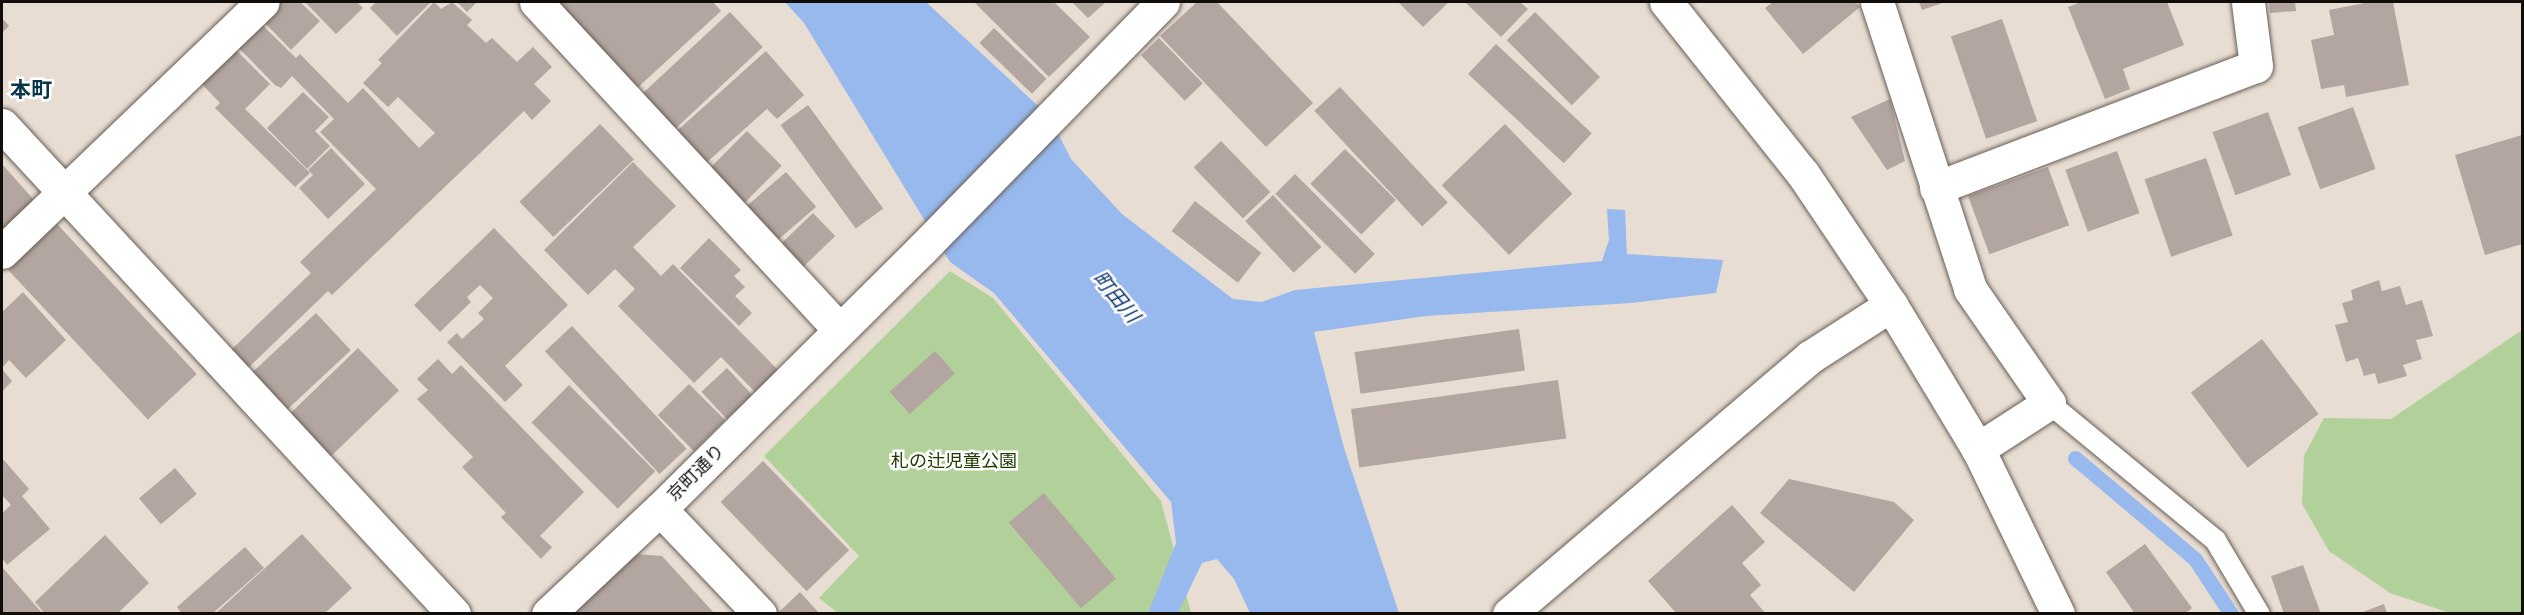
<!DOCTYPE html>
<meta charset="utf-8">
<style>
body{margin:0}
#map{position:relative;width:2524px;height:615px;overflow:hidden;background:#e8ddd2;font-family:Jost,"Noto Sans JP",sans-serif}
div>[style]{position:absolute}
[style*='--x']{left:calc(var(--x)*1px);top:calc(var(--y)*1px);width:calc(var(--w)*1px);rotate:calc(var(--a)*1deg)}
.green>*{inset:0;background:#b2d19a}
.water>*{inset:0;background:#98b9ee}
.stream>*{height:15px;margin:-7.5px;padding:0 7.5px;transform-origin:7.5px;border-radius:7.5px;background:#98b9ee}
.building>*{inset:0;background:#b3a59f;transform-origin:0 0}
.roads{filter:drop-shadow(0 0 2px #685e56) drop-shadow(0 0 2px #685e56)}
.service>*{height:21px;margin:-10.5px;padding:0 10.5px;transform-origin:10.5px;border-radius:10.5px;background:#fff}
.minor>*{height:33px;margin:-16.5px;padding:0 16.5px;transform-origin:16.5px;border-radius:16.5px;background:#fff}
.tertiary>*{height:33px;margin:-16.5px;padding:0 16.5px;transform-origin:16.5px;border-radius:16.5px;background:#fff}
span{translate:-50% -50%;white-space:nowrap;text-align:center;line-height:1.15;-webkit-text-stroke:5px #fff;paint-order:stroke}
.park-label{font-size:18px;color:#213c00}
.street-label{font-size:18px;color:#110d0a}
.water-label{font-size:20px;color:#0a336f;font-style:italic}
.quarter-label{font-size:21px;color:#07354a;font-weight:700}
.frame{position:absolute;inset:0;border:3px solid #110d0a;pointer-events:none}
</style>
<div id="map">
<div class="green">
<i style="clip-path:polygon(950px 271px,993px 298px,1161px 501px,1191px 613px,838px 613px,819px 598px,859px 556px,764px 456px)"></i>
<i style="clip-path:polygon(2522px 330px,2522px 613px,2450px 613px,2390px 593px,2329px 551px,2302px 504px,2304px 456px,2324px 418px,2391px 419px)"></i>
</div>
<div class="water">
<i style="clip-path:polygon(785px 2px,926px 2px,1049px 116px,1071px 159px,1122px 214px,1233px 299px,1262px 302px,1295px 290px,1602px 261px,1609px 240px,1607px 209px,1625px 210px,1627px 254px,1723px 260px,1716px 293px,1631px 303px,1426px 316px,1314px 332px,1344px 448px,1399px 613px,1250px 613px,1234px 579px,1217px 559px,1202px 563px,1178px 613px,1148px 613px,1176px 543px,1171px 502px,994px 293px,950px 262px,804px 23px)"></i>
</div>
<div class="stream">
<i style="--x:2075;--y:458;--w:157;--a:40.1"></i>
<i style="--x:2195;--y:559;--w:66;--a:56.8"></i>
</div>
<div class="building">
<i style="clip-path:polygon(280px 2px,300px 2px,320px 21px,291px 50px,262px 20px)"></i>
<i style="clip-path:polygon(305px 2px,357px 2px,363px 8px,336px 34px)"></i>
<i style="clip-path:polygon(376px 2px,431px 2px,397px 36px,370px 8px)"></i>
<i style="clip-path:polygon(434px 2px,441px 9px,452px 2px,472px 20px,467px 25px,486px 43px,492px 38px,517px 62px,533px 47px,552px 67px,534px 84px,551px 101px,532px 120px,524px 111px,332px 295px,328px 291px,248px 368px,231px 350px,311px 273px,300px 262px,376px 189px,320px 132px,334px 119px,292px 76px,281px 88px,275px 85px,234px 43px,257px 20px,296px 58px,300px 54px,348px 103px,363px 88px,419px 148px,435px 133px,398px 97px,388px 107px,363px 83px,382px 63px,378px 60px)"></i>
<i style="clip-path:polygon(457px 2px,477px 2px,467px 12px)"></i>
<i style="clip-path:polygon(553px 2px,713px 2px,721px 11px,635px 90px)"></i>
<i style="clip-path:polygon(974px 2px,1054px 2px,1090px 37px,1049px 77px)"></i>
<i style="clip-path:polygon(1072px 2px,1106px 2px,1088px 18px)"></i>
<i style="clip-path:polygon(1197px 2px,1217px 2px,1313px 103px,1266px 147px,1160px 36px)"></i>
<i style="clip-path:polygon(1398px 2px,1449px 2px,1423px 27px)"></i>
<i style="clip-path:polygon(1465px 2px,1520px 2px,1528px 9px,1501px 37px)"></i>
<i style="clip-path:polygon(1773px 2px,1855px 2px,1860px 7px,1803px 54px,1765px 8px)"></i>
<i style="clip-path:polygon(1919px 2px,1945px 2px,1922px 10px)"></i>
<i style="clip-path:polygon(2081px 2px,2167px 2px,2184px 45px,2123px 69px,2130px 89px,2105px 99px,2068px 7px)"></i>
<i style="clip-path:polygon(2269px 2px,2295px 2px,2296px 11px,2270px 13px)"></i>
<i style="clip-path:polygon(2370px 2px,2393px 2px,2409px 85px,2346px 97px,2344px 85px,2321px 89px,2311px 40px,2334px 35px,2329px 10px)"></i>
<i style="left:730px;top:12px;width:48px;height:132px;rotate:47deg"></i>
<i style="left:1535px;top:12px;width:92px;height:40px;rotate:45deg"></i>
<i style="clip-path:polygon(2px 18px,9px 26px,2px 33px)"></i>
<i style="left:2002px;top:19px;width:108px;height:54px;rotate:71deg"></i>
<i style="left:994px;top:28px;width:73px;height:21px;rotate:44deg"></i>
<i style="left:1159px;top:38px;width:63px;height:25px;rotate:46deg"></i>
<i style="left:1496px;top:44px;width:131px;height:41px;rotate:43deg"></i>
<i style="clip-path:polygon(233px 47px,270px 84px,245px 109px,310px 173px,295px 187px,215px 108px,220px 103px,199px 81px)"></i>
<i style="clip-path:polygon(766px 51px,804px 95px,777px 119px,767px 109px,698px 170px,669px 138px)"></i>
<i style="left:1340px;top:87px;width:158px;height:35px;rotate:47deg"></i>
<i style="clip-path:polygon(303px 92px,329px 117px,315px 131px,330px 146px,307px 169px,267px 128px)"></i>
<i style="clip-path:polygon(1890px 99px,1905px 161px,1887px 170px,1851px 117px)"></i>
<i style="left:808px;top:105px;width:128px;height:34px;rotate:54deg"></i>
<i style="left:2353px;top:107px;width:66px;height:59px;rotate:70deg"></i>
<i style="left:2268px;top:112px;width:67px;height:59px;rotate:70deg"></i>
<i style="left:600px;top:124px;width:49px;height:112px;rotate:46deg"></i>
<i style="left:1505px;top:124px;width:97px;height:88px;rotate:46deg"></i>
<i style="left:747px;top:131px;width:49px;height:66px;rotate:45deg"></i>
<i style="clip-path:polygon(2522px 135px,2522px 244px,2485px 255px,2455px 155px)"></i>
<i style="left:1221px;top:141px;width:71px;height:38px;rotate:46deg"></i>
<i style="clip-path:polygon(331px 148px,365px 184px,328px 219px,299px 188px,313px 175px,308px 170px)"></i>
<i style="left:1345px;top:149px;width:72px;height:49px;rotate:45deg"></i>
<i style="left:2117px;top:151px;width:66px;height:55px;rotate:70deg"></i>
<i style="left:2206px;top:158px;width:82px;height:65px;rotate:71deg"></i>
<i style="clip-path:polygon(633px 162px,676px 206px,633px 247px,661px 276px,673px 264px,779px 371px,756px 393px,721px 357px,694px 383px,618px 306px,635px 289px,615px 269px,588px 295px,544px 250px)"></i>
<i style="clip-path:polygon(2px 164px,34px 200px,2px 231px)"></i>
<i style="left:2048px;top:167px;width:62px;height:85px;rotate:70deg"></i>
<i style="left:786px;top:172px;width:46px;height:65px;rotate:49deg"></i>
<i style="left:1295px;top:174px;width:113px;height:28px;rotate:45deg"></i>
<i style="left:1273px;top:195px;width:71px;height:38px;rotate:47deg"></i>
<i style="left:1195px;top:201px;width:84px;height:38px;rotate:38deg"></i>
<i style="left:813px;top:213px;width:32px;height:52px;rotate:46deg"></i>
<i style="left:57px;top:224px;width:205px;height:67px;rotate:47deg"></i>
<i style="clip-path:polygon(494px 228px,568px 305px,505px 366px,523px 385px,505px 402px,447px 342px,457px 333px,462px 339px,484px 319px,478px 313px,493px 298px,480px 285px,467px 297px,471px 302px,440px 332px,414px 305px)"></i>
<i style="clip-path:polygon(709px 238px,741px 270px,734px 276px,745px 287px,735px 296px,752px 313px,739px 326px,680px 268px)"></i>
<i style="clip-path:polygon(2379px 280px,2382px 291px,2400px 286px,2406px 305px,2422px 300px,2433px 336px,2416px 340px,2422px 359px,2403px 365px,2407px 376px,2378px 384px,2375px 373px,2364px 376px,2358px 358px,2346px 362px,2335px 325px,2348px 322px,2342px 303px,2353px 300px,2351px 290px)"></i>
<i style="clip-path:polygon(23px 292px,66px 340px,26px 378px,9px 360px,2px 368px,2px 312px)"></i>
<i style="left:316px;top:313px;width:51px;height:93px;rotate:47deg"></i>
<i style="left:572px;top:326px;width:168px;height:37px;rotate:47deg"></i>
<i style="left:1519px;top:329px;width:42px;height:166px;rotate:82deg"></i>
<i style="left:2262px;top:339px;width:94px;height:89px;rotate:53deg"></i>
<i style="left:358px;top:348px;width:59px;height:100px;rotate:46deg"></i>
<i style="left:935px;top:351px;width:30px;height:61px;rotate:48deg"></i>
<i style="clip-path:polygon(438px 359px,452px 374px,461px 365px,584px 492px,540px 536px,552px 547px,541px 559px,501px 517px,506px 513px,462px 467px,473px 457px,417px 399px,428px 390px,417px 379px)"></i>
<i style="left:727px;top:368px;width:37px;height:35px;rotate:47deg"></i>
<i style="clip-path:polygon(2px 369px,12px 381px,2px 392px)"></i>
<i style="left:1558px;top:380px;width:59px;height:209px;rotate:82deg"></i>
<i style="left:689px;top:384px;width:51px;height:44px;rotate:45deg"></i>
<i style="left:569px;top:385px;width:122px;height:53px;rotate:45deg"></i>
<i style="clip-path:polygon(2px 458px,29px 489px,22px 496px,50px 529px,7px 565px,2px 558px,2px 513px,11px 505px,2px 495px)"></i>
<i style="left:763px;top:461px;width:124px;height:59px;rotate:46deg"></i>
<i style="left:175px;top:468px;width:34px;height:47px;rotate:50deg"></i>
<i style="clip-path:polygon(1789px 479px,1894px 502px,1914px 520px,1854px 592px,1760px 513px)"></i>
<i style="left:1044px;top:493px;width:112px;height:46px;rotate:50deg"></i>
<i style="clip-path:polygon(1732px 505px,1765px 542px,1742px 563px,1761px 585px,1750px 595px,1766px 614px,1677px 614px,1648px 581px)"></i>
<i style="clip-path:polygon(302px 534px,352px 588px,324px 614px,215px 614px)"></i>
<i style="clip-path:polygon(105px 535px,149px 583px,117px 614px,45px 614px,35px 602px)"></i>
<i style="clip-path:polygon(2145px 544px,2192px 608px,2185px 614px,2135px 614px,2106px 572px)"></i>
<i style="clip-path:polygon(245px 547px,264px 568px,212px 614px,182px 614px,177px 607px)"></i>
<i style="clip-path:polygon(636px 554px,662px 556px,715px 614px,569px 614px)"></i>
<i style="clip-path:polygon(2303px 565px,2321px 614px,2284px 614px,2271px 576px)"></i>
<i style="clip-path:polygon(2px 567px,43px 614px,2px 614px)"></i>
<i style="clip-path:polygon(800px 592px,820px 614px,777px 614px)"></i>
<i style="clip-path:polygon(2384px 604px,2387px 614px,2360px 614px,2360px 613px)"></i>
</div>
<div class="roads">
<div class="service">
<i style="--x:2049;--y:403;--w:215;--a:39.5"></i>
<i style="--x:2215;--y:540;--w:86;--a:59.3"></i>
</div>
<div class="minor">
<i style="--x:536;--y:2;--w:446;--a:47.2"></i>
<i style="--x:1877;--y:2;--w:302;--a:72"></i>
<i style="--x:1970;--y:289;--w:139;--a:55.3"></i>
<i style="--x:2049;--y:403;--w:85;--a:147.1"></i>
<i style="--x:2;--y:125;--w:666;--a:47.25"></i>
<i style="--x:1936;--y:188;--w:342;--a:-20.9"></i>
<i style="--x:2256;--y:66;--w:64;--a:-97.1"></i>
<i style="--x:2;--y:252;--w:361;--a:-43.8"></i>
<i style="--x:660;--y:509;--w:145;--a:46.4"></i>
<i style="--x:548;--y:614;--w:154;--a:-43.2"></i>
<i style="--x:660;--y:509;--w:369;--a:-44.8"></i>
<i style="--x:922;--y:249;--w:345;--a:-45.7"></i>
</div>
<div class="tertiary">
<i style="--x:1666;--y:2;--w:220;--a:51.5"></i>
<i style="--x:1803;--y:174;--w:158;--a:56.1"></i>
<i style="--x:1891;--y:305;--w:168;--a:58.9"></i>
<i style="--x:1978;--y:449;--w:183;--a:64.1"></i>
<i style="--x:1509;--y:614;--w:396;--a:-40.5"></i>
<i style="--x:1810;--y:357;--w:96;--a:-32.7"></i>
</div>
</div>
<div class="park-label">
<span style="left:954px;top:461px">札の辻児童公園</span>
</div>
<div class="street-label">
<span style="left:696px;top:473px;rotate:-45deg">京町通り</span>
</div>
<div class="water-label">
<span style="left:1116px;top:297px;rotate:50deg">町田川</span>
</div>
<div class="quarter-label">
<span style="left:31px;top:90px">本町</span>
</div>
<div class="frame"></div>
</div>
